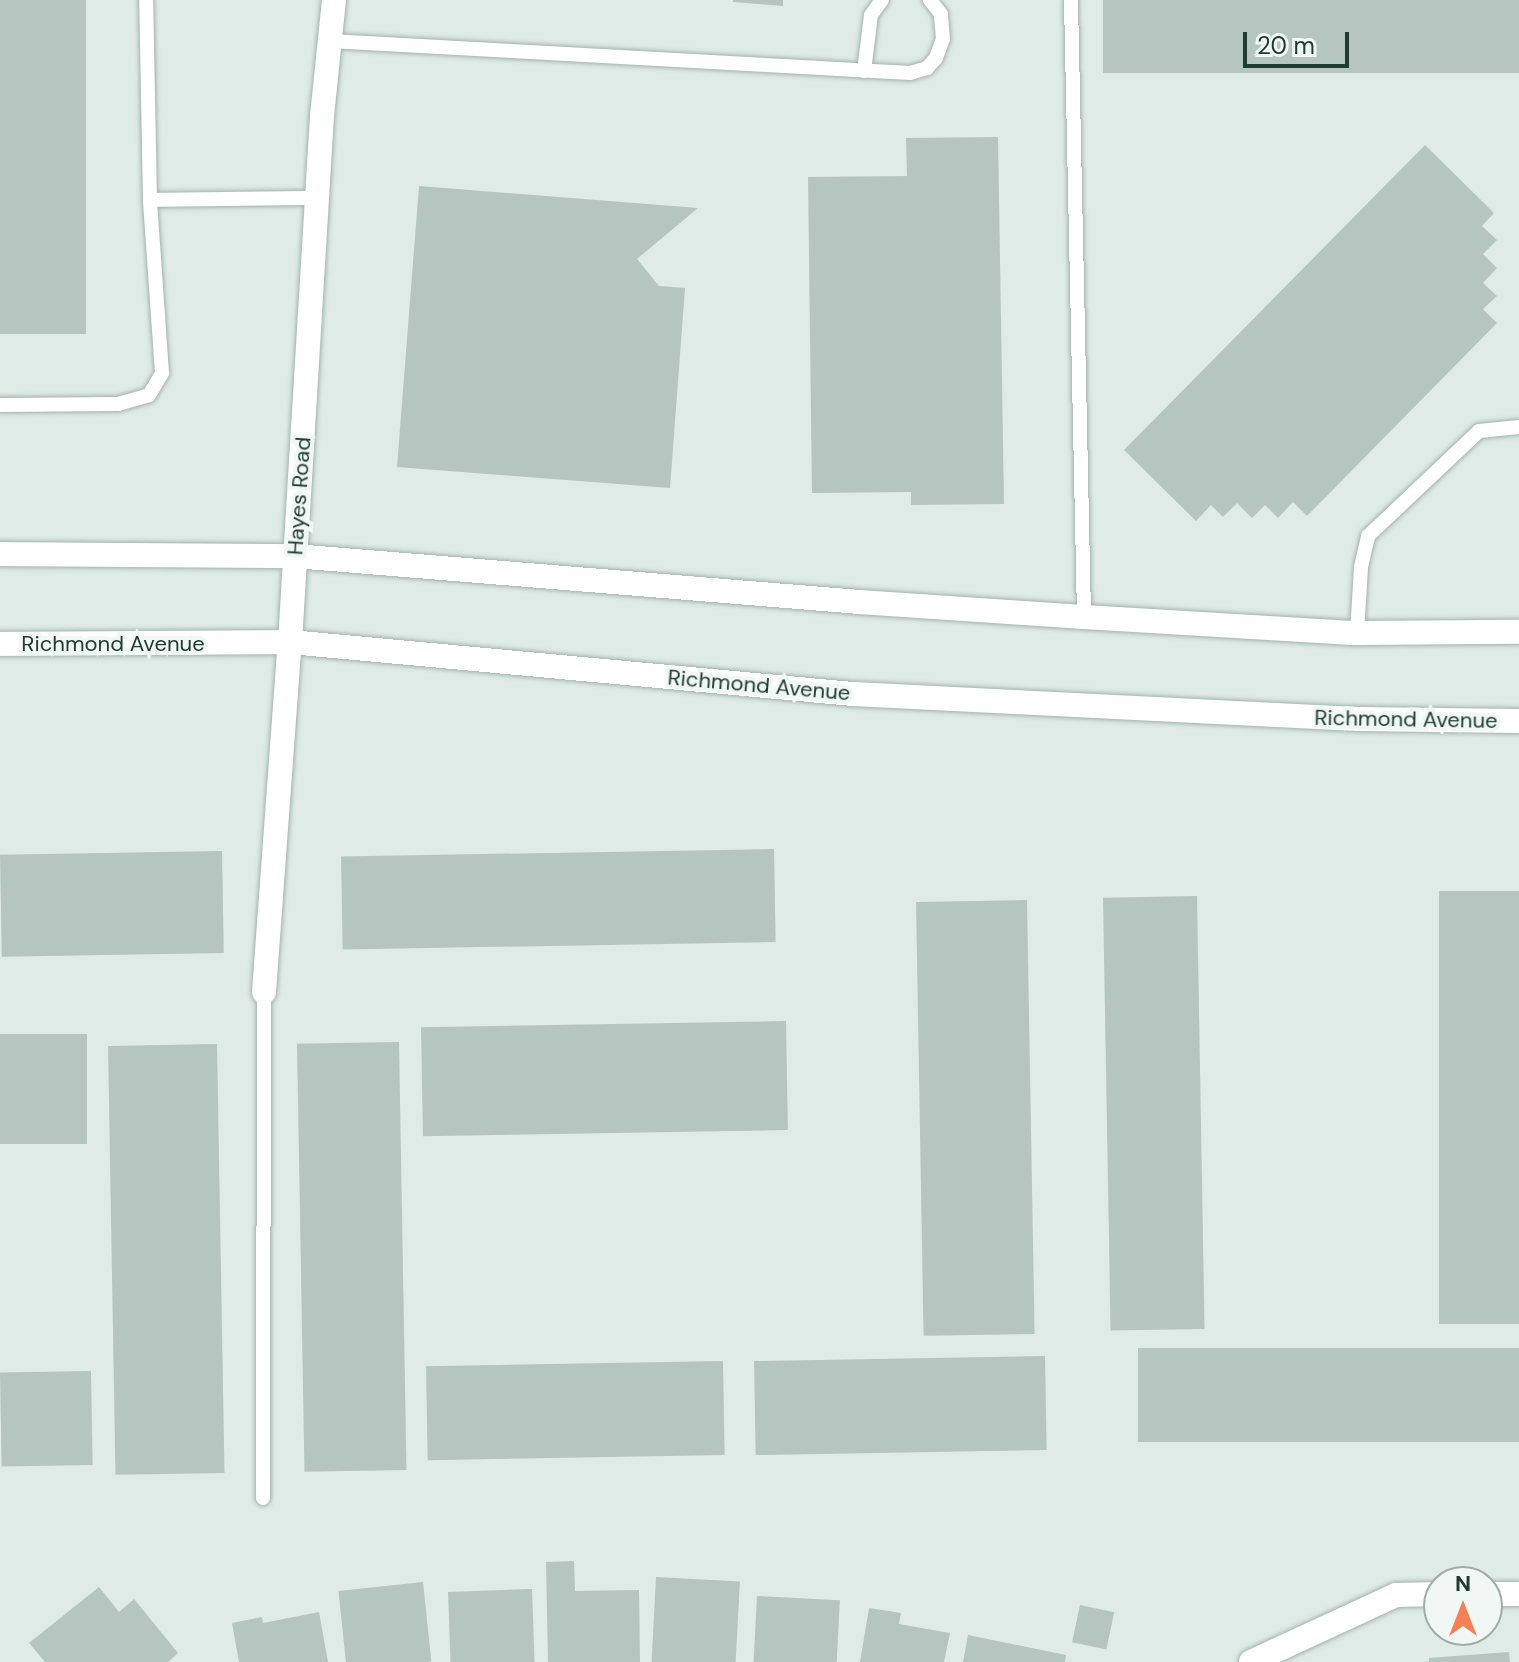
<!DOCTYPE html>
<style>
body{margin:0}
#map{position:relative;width:1519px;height:1662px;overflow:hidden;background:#dfebe6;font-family:"DM Sans",sans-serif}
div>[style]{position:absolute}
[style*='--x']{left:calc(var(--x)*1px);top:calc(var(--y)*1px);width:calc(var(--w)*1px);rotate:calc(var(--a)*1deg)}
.building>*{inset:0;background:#b5c5bf;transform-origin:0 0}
.roads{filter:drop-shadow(0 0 2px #a2b3ad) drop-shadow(0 0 2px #a2b3ad)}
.service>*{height:14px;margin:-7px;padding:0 7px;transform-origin:7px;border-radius:7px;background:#fff}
.minor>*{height:24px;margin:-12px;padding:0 12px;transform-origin:12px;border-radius:12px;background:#fff}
.tertiary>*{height:24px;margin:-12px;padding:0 12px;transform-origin:12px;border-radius:12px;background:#fff}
.secondary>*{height:24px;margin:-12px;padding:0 12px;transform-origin:12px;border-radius:12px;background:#fff}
span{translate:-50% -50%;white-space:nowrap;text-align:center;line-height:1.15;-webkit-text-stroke:8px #f0f7f4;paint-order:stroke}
.street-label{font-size:22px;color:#203b34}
.north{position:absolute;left:1423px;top:1566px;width:80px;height:80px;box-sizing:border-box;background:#f0f7f4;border:2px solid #9daca7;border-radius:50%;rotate:0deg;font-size:22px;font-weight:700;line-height:32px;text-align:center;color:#203b34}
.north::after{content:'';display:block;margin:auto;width:28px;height:36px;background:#f28156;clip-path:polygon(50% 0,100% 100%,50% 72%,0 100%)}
.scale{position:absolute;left:1243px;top:32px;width:106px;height:36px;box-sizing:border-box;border:4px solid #203b34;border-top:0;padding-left:10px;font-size:24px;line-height:28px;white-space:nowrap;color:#203b34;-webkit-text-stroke:6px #f0f7f4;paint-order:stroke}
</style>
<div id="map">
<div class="building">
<i style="left:0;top:0;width:86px;height:334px"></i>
<i style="clip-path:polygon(733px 0,783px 0,783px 6px,733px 2px)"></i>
<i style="left:1103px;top:0;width:416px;height:73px"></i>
<i style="clip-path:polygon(998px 137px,1004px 504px,911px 505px,911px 492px,812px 493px,808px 177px,907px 176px,906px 138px)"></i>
<i style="clip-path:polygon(1425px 145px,1494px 213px,1482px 226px,1497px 240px,1483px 254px,1497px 268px,1483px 283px,1497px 296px,1483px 309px,1497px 323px,1307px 516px,1293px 502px,1278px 518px,1265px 505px,1252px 518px,1237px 503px,1223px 517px,1211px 505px,1196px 521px,1124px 450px)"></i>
<i style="clip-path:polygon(419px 186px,698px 208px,637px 259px,659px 286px,685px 288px,670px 488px,397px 467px)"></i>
<i style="left:774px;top:849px;width:93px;height:433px;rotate:89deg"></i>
<i style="left:222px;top:851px;width:102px;height:222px;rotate:89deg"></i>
<i style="left:1519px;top:891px;width:433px;height:80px;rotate:90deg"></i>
<i style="left:1197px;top:896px;width:433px;height:94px;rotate:89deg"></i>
<i style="left:1027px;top:900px;width:434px;height:111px;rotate:89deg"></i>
<i style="left:786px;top:1021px;width:109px;height:365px;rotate:89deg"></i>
<i style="left:0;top:1034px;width:87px;height:110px"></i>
<i style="left:399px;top:1042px;width:428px;height:102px;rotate:89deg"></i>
<i style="left:217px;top:1044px;width:429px;height:109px;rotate:89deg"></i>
<i style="left:1519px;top:1348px;width:94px;height:381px;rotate:90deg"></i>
<i style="left:1045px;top:1356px;width:94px;height:291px;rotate:89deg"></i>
<i style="left:723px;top:1361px;width:94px;height:297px;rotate:89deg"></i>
<i style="left:91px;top:1371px;width:94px;height:91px;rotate:89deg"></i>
<i style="clip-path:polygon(574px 1561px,575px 1591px,639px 1590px,640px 1662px,548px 1662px,546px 1562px)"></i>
<i style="left:656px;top:1577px;width:84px;height:85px;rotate:3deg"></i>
<i style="left:423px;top:1582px;width:80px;height:85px;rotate:84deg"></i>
<i style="clip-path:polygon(99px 1587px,119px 1612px,134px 1599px,178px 1653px,168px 1662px,45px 1662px,29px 1643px)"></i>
<i style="left:532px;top:1589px;width:73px;height:84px;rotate:88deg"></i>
<i style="left:757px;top:1596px;width:83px;height:66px;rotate:3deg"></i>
<i style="left:1080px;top:1605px;width:35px;height:38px;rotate:12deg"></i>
<i style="clip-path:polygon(869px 1608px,901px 1613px,899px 1624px,950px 1633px,944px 1662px,860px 1662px)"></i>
<i style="clip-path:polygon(319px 1612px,328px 1662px,239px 1662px,232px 1623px,262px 1617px,263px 1623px)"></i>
<i style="clip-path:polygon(968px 1635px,1066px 1655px,1065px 1662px,963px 1662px)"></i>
<i style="clip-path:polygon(1509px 1652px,1510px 1662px,1429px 1662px,1429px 1658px)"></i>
</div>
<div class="roads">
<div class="service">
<i style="--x:1071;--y:0;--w:617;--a:88.79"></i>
<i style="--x:330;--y:41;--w:581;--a:3.16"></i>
<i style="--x:910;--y:73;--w:18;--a:-16"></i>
<i style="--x:927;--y:68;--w:13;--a:-48"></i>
<i style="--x:936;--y:58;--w:20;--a:-70"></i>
<i style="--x:943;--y:39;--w:25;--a:-95"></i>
<i style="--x:941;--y:14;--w:18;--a:-128"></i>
<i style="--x:864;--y:71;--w:56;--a:-82.9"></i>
<i style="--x:871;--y:15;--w:19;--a:-54"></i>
<i style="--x:150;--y:200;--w:168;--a:-0.7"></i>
<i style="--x:0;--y:405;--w:118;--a:-0.5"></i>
<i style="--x:118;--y:404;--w:32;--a:-16"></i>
<i style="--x:149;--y:395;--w:26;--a:-59"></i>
<i style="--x:162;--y:373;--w:173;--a:-94"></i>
<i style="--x:150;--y:200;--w:200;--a:-91.1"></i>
<i style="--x:1357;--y:633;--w:66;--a:-86.5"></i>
<i style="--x:1361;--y:567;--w:32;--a:-77"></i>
<i style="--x:1368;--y:536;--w:153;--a:-43.4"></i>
<i style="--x:1479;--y:431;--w:40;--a:-5.7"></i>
<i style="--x:263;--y:1498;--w:506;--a:-89.89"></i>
</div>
<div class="minor">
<i style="--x:264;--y:992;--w:351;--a:-85.8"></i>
<i style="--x:1487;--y:1594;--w:32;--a:0"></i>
<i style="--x:1251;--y:1662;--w:160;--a:-24.8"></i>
<i style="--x:1396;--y:1595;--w:43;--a:-1.3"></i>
</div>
<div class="tertiary">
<i style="--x:290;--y:642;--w:527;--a:-86.52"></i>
<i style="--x:322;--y:116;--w:117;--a:-84.1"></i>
</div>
<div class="secondary">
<i style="--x:0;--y:554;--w:294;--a:0.4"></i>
<i style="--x:294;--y:556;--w:567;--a:4.65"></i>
<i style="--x:859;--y:602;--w:225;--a:3.8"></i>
<i style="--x:1084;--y:617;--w:273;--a:3.4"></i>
<i style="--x:1357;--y:633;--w:162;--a:-0.4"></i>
<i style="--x:0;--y:644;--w:290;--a:-0.4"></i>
<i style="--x:290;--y:642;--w:565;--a:5.28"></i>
<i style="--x:853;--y:694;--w:507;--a:2.83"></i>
<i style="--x:1359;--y:719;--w:160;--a:0.7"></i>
</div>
</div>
<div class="street-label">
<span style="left:299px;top:496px;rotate:-86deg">Hayes Road</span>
<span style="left:113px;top:644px">Richmond Avenue</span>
<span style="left:759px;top:685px;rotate:5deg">Richmond Avenue</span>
<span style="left:1406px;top:719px;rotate:1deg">Richmond Avenue</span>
</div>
<div class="north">N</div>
<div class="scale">20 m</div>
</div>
